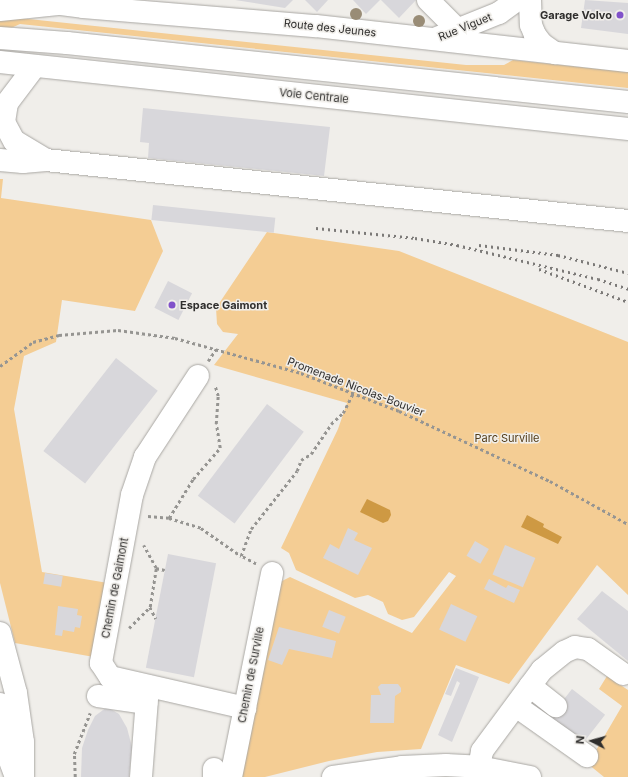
<!DOCTYPE html>
<style>
body{margin:0}
#map{position:relative;width:628px;height:777px;overflow:hidden;background:#f0eeea;font-family:Inter,sans-serif}
div>[style]{position:absolute}
[style*='--x']{left:calc(var(--x)*1px);top:calc(var(--y)*1px);width:calc(var(--w)*1px);rotate:calc(var(--a)*1deg)}
.green>*{inset:0;background:#f4cd94}
.water>*{inset:0;background:#ce9943}
.building>*{inset:0;background:#d8d7db;transform-origin:0 0}
.path>*{height:2.5px;margin-top:-1.25px;transform-origin:0;background:repeating-linear-gradient(90deg,#969592 0 3px,transparent 0 6px)}
.roads{filter:drop-shadow(0 0 1px #a9a7a3) drop-shadow(0 0 1px #a9a7a3)}
.minor>*{height:22px;margin:-11px;padding:0 11px;transform-origin:11px;border-radius:11px;background:#fff}
.major>*{height:22px;margin:-11px;padding:0 11px;transform-origin:11px;border-radius:11px;background:#fff}
.rail>*{height:3px;margin-top:-1.5px;transform-origin:0;background:repeating-linear-gradient(90deg,#7c7a78 0 2px,transparent 0 6px)}
.trees>*{width:12px;height:12px;margin:-6px;border-radius:50%;background:#998c76}
.dots>*{width:11px;height:11px;translate:-50% -50%;box-sizing:border-box;border:2px solid #f0eeea;border-radius:50%}
span{translate:-50% -50%;white-space:nowrap;text-align:center;line-height:1.15;-webkit-text-stroke:3px #f0eeea;paint-order:stroke}
.poi-label{font-size:11px;color:#2f2e2d;font-weight:700}
.right{translate:-100% -50%;text-align:right}
.left{translate:0 -50%;text-align:left}
.street-label{font-size:11px;color:#2f2e2d}
.park-label{font-size:11px;color:#523c18}
.north{position:absolute;left:572px;top:721px;width:40px;height:40px;-webkit-text-stroke:3px #f0eeea;paint-order:stroke;rotate:276deg;font-size:11px;font-weight:700;line-height:16px;text-align:center;color:#2f2e2d}
.north::after{content:'';display:block;margin:auto;width:14px;height:18px;background:#2f2e2d;clip-path:polygon(50% 0,100% 100%,50% 72%,0 100%)}
</style>
<div id="map">
<div class="green">
<i style="clip-path:polygon(0 16px,466px 65px,504px 65px,513px 60px,628px 72px,628px 88px,20px 24px,9px 29px,0 28px)"></i>
<i style="clip-path:polygon(0 179px,3px 179px,1px 198px,151px 220px,163px 251px,135px 311px,62px 300px,56px 342px,24px 356px,14px 409px,42px 572px,108px 583px,94px 657px,15px 643px,0 583px)"></i>
<i style="clip-path:polygon(267px 232px,399px 251px,628px 342px,628px 595px,597px 565px,509px 684px,456px 665px,421px 749px,377px 752px,329px 761px,265px 777px,240px 777px,274px 585px,290px 577px,412px 633px,456px 576px,449px 572px,414px 617px,402px 620px,388px 614px,383px 602px,368px 595px,355px 598px,296px 570px,289px 553px,281px 548px,338px 429px,347px 403px,214px 365px,238px 334px,223px 332px,217px 324px,216px 308px)"></i>
<i style="clip-path:polygon(607px 676px,628px 690px,628px 777px,604px 777px,588px 764px,622px 706px,599px 689px)"></i>
</div>
<div class="water">
<i style="clip-path:polygon(367px 499px,390px 510px,391px 515px,388px 521px,383px 523px,360px 512px)"></i>
<i style="clip-path:polygon(527px 515px,544px 524px,543px 527px,562px 537px,558px 544px,521px 527px)"></i>
</div>
<div class="building">
<i style="clip-path:polygon(235px 0,293px 0,285px 8px)"></i>
<i style="clip-path:polygon(305px 0,328px 0,317px 12px)"></i>
<i style="clip-path:polygon(353px 0,380px 0,366px 14px)"></i>
<i style="clip-path:polygon(381px 0,416px 0,399px 18px)"></i>
<i style="clip-path:polygon(585px 0,628px 3px,628px 34px,581px 28px)"></i>
<i style="clip-path:polygon(143px 108px,330px 127px,324px 176px,148px 158px,149px 143px,140px 142px)"></i>
<i style="left:153px;top:205px;width:123px;height:15px;rotate:6deg"></i>
<i style="left:168px;top:281px;width:27px;height:30px;rotate:27deg"></i>
<i style="left:116px;top:358px;width:53px;height:118px;rotate:38deg"></i>
<i style="left:267px;top:404px;width:46px;height:115px;rotate:37deg"></i>
<i style="clip-path:polygon(348px 528px,358px 533px,354px 540px,372px 548px,358px 575px,323px 558px,330px 544px,339px 549px)"></i>
<i style="left:475px;top:541px;width:16px;height:17px;rotate:30deg"></i>
<i style="left:505px;top:545px;width:33px;height:32px;rotate:23deg"></i>
<i style="left:168px;top:554px;width:49px;height:116px;rotate:11deg"></i>
<i style="left:45px;top:573px;width:18px;height:11px;rotate:9deg"></i>
<i style="clip-path:polygon(489px 579px,506px 588px,508px 585px,520px 590px,514px 603px,484px 589px)"></i>
<i style="clip-path:polygon(602px 591px,628px 611px,628px 661px,577px 619px)"></i>
<i style="left:451px;top:604px;width:29px;height:28px;rotate:25deg"></i>
<i style="clip-path:polygon(58px 606px,78px 609px,77px 615px,82px 616px,80px 628px,75px 627px,74px 632px,63px 630px,62px 636px,55px 635px)"></i>
<i style="left:329px;top:610px;width:18px;height:18px;rotate:22deg"></i>
<i style="clip-path:polygon(279px 627px,336px 641px,332px 658px,289px 649px,282px 665px,268px 660px)"></i>
<i style="clip-path:polygon(456px 668px,479px 677px,452px 742px,438px 735px,460px 683px,457px 681px,451px 696px,445px 694px)"></i>
<i style="clip-path:polygon(381px 684px,398px 684px,401px 688px,401px 692px,395px 696px,394px 723px,370px 723px,371px 695px,381px 695px,378px 687px)"></i>
<i style="left:572px;top:689px;width:42px;height:36px;rotate:38deg"></i>
<i style="clip-path:polygon(107px 707px,119px 714px,127px 728px,132px 747px,129px 777px,81px 777px,82px 748px,88px 730px,95px 716px)"></i>
</div>
<div class="path">
<i style="--x:208;--y:361;--w:14;--a:-56"></i>
<i style="--x:0;--y:366;--w:41;--a:-36"></i>
<i style="--x:33;--y:342;--w:27;--a:-15"></i>
<i style="--x:59;--y:335;--w:59;--a:-4.8"></i>
<i style="--x:118;--y:330;--w:58;--a:8"></i>
<i style="--x:175;--y:338;--w:131;--a:15.5"></i>
<i style="--x:301;--y:373;--w:105;--a:21.2"></i>
<i style="--x:399;--y:411;--w:166;--a:24.9"></i>
<i style="--x:550;--y:481;--w:89;--a:28.9"></i>
<i style="--x:148;--y:516;--w:21;--a:5"></i>
<i style="--x:169;--y:518;--w:34;--a:17"></i>
<i style="--x:201;--y:528;--w:49;--a:35"></i>
<i style="--x:169;--y:518;--w:46;--a:-58.4"></i>
<i style="--x:193;--y:479;--w:41;--a:-48.9"></i>
<i style="--x:220;--y:448;--w:24;--a:-99"></i>
<i style="--x:216;--y:424;--w:28;--a:-86"></i>
<i style="--x:218;--y:396;--w:10;--a:-107"></i>
<i style="--x:256;--y:564;--w:17;--a:-152"></i>
<i style="--x:241;--y:556;--w:29;--a:-70"></i>
<i style="--x:251;--y:529;--w:74;--a:-51.6"></i>
<i style="--x:297;--y:471;--w:12;--a:-70"></i>
<i style="--x:301;--y:460;--w:12;--a:-31"></i>
<i style="--x:311;--y:454;--w:36;--a:-56"></i>
<i style="--x:331;--y:424;--w:16;--a:-43"></i>
<i style="--x:343;--y:413;--w:22;--a:-63"></i>
<i style="--x:156;--y:568;--w:9;--a:13"></i>
<i style="--x:150;--y:607;--w:13;--a:63"></i>
<i style="--x:129;--y:628;--w:30;--a:-45"></i>
<i style="--x:150;--y:607;--w:39;--a:-81"></i>
<i style="--x:156;--y:568;--w:26;--a:-119"></i>
<i style="--x:75;--y:777;--w:23;--a:-92"></i>
<i style="--x:74;--y:754;--w:44;--a:-68.7"></i>
</div>
<div class="roads">
<div class="minor">
<i style="--x:428;--y:0;--w:42;--a:45"></i>
<i style="--x:530;--y:0;--w:25;--a:88"></i>
<i style="--x:531;--y:25;--w:11;--a:68"></i>
<i style="--x:535;--y:35;--w:11;--a:52"></i>
<i style="--x:542;--y:44;--w:16;--a:35"></i>
<i style="--x:38;--y:1;--w:45;--a:7.6"></i>
<i style="--x:83;--y:7;--w:234;--a:4.7"></i>
<i style="--x:316;--y:26;--w:314;--a:6.4"></i>
<i style="--x:437;--y:38;--w:67;--a:-22"></i>
<i style="--x:499;--y:13;--w:22;--a:-36"></i>
<i style="--x:0;--y:160;--w:23;--a:5"></i>
<i style="--x:23;--y:162;--w:23;--a:-5"></i>
<i style="--x:46;--y:160;--w:37;--a:-149"></i>
<i style="--x:14;--y:141;--w:21;--a:-118"></i>
<i style="--x:4;--y:122;--w:19;--a:-81"></i>
<i style="--x:7;--y:103;--w:46;--a:-52.9"></i>
<i style="--x:46;--y:160;--w:585;--a:5.98"></i>
<i style="--x:198;--y:376;--w:97;--a:123.2"></i>
<i style="--x:145;--y:457;--w:40;--a:108.9"></i>
<i style="--x:132;--y:495;--w:171;--a:100.5"></i>
<i style="--x:101;--y:663;--w:17;--a:57"></i>
<i style="--x:110;--y:677;--w:139;--a:12.9"></i>
<i style="--x:530;--y:686;--w:33;--a:38"></i>
<i style="--x:98;--y:696;--w:49;--a:8.3"></i>
<i style="--x:516;--y:706;--w:87;--a:35.2"></i>
<i style="--x:0;--y:734;--w:46;--a:69.6"></i>
<i style="--x:479;--y:767;--w:16;--a:-79"></i>
<i style="--x:482;--y:751;--w:101;--a:-53.5"></i>
<i style="--x:542;--y:670;--w:28;--a:-39"></i>
<i style="--x:564;--y:652;--w:12;--a:-24"></i>
<i style="--x:575;--y:647;--w:13;--a:9"></i>
<i style="--x:588;--y:649;--w:43;--a:35.5"></i>
<i style="--x:141;--y:777;--w:91;--a:-85.6"></i>
<i style="--x:214;--y:777;--w:8;--a:-90"></i>
<i style="--x:231;--y:777;--w:208;--a:-78.6"></i>
<i style="--x:333;--y:777;--w:70;--a:-8.2"></i>
<i style="--x:402;--y:767;--w:44;--a:-2.6"></i>
<i style="--x:446;--y:765;--w:33;--a:3"></i>
<i style="--x:479;--y:767;--w:52;--a:11.1"></i>
</div>
<div class="major">
<i style="--x:0;--y:10;--w:58;--a:-5.9"></i>
<i style="--x:0;--y:38;--w:67;--a:4.3"></i>
<i style="--x:67;--y:43;--w:564;--a:6"></i>
<i style="--x:0;--y:62;--w:632;--a:6.09"></i>
<i style="--x:0;--y:633;--w:62;--a:75.1"></i>
<i style="--x:16;--y:693;--w:49;--a:81.9"></i>
<i style="--x:23;--y:742;--w:35;--a:90"></i>
<i style="--x:0;--y:704;--w:38;--a:70"></i>
</div>
</div>
<div class="rail">
<i style="--x:316;--y:228;--w:100;--a:5.8"></i>
<i style="--x:415;--y:238;--w:43;--a:9.5"></i>
<i style="--x:457;--y:245;--w:145;--a:13.6"></i>
<i style="--x:598;--y:279;--w:32;--a:18"></i>
<i style="--x:479;--y:245;--w:80;--a:7.2"></i>
<i style="--x:558;--y:255;--w:72;--a:14.4"></i>
<i style="--x:539;--y:269;--w:95;--a:20.3"></i>
</div>
<div class="trees">
<i style="left:356px;top:14px"></i>
<i style="left:419px;top:21px"></i>
</div>
<div class="dots">
<i style="left:620px;top:15px;background:#8152ca"></i>
<i style="left:172px;top:305px;background:#8152ca"></i>
</div>
<div class="poi-label">
<span class="right" style="left:612px;top:15px">Garage Volvo</span>
<span class="left" style="left:180px;top:305px">Espace Gaimont</span>
</div>
<div class="street-label">
<span style="left:465px;top:27px;rotate:-22deg">Rue Viguet</span>
<span style="left:330px;top:28px;rotate:6deg">Route des Jeunes</span>
<span style="left:314px;top:96px;rotate:6deg">Voie Centrale</span>
<span style="left:356px;top:387px;rotate:21deg">Promenade Nicolas-Bouvier</span>
<span style="left:115px;top:588px;rotate:-79deg">Chemin de Gaimont</span>
<span style="left:251px;top:675px;rotate:-79deg">Chemin de Surville</span>
</div>
<div class="park-label">
<span style="left:507px;top:438px">Parc Surville</span>
</div>
<div class="north">N</div>
</div>
